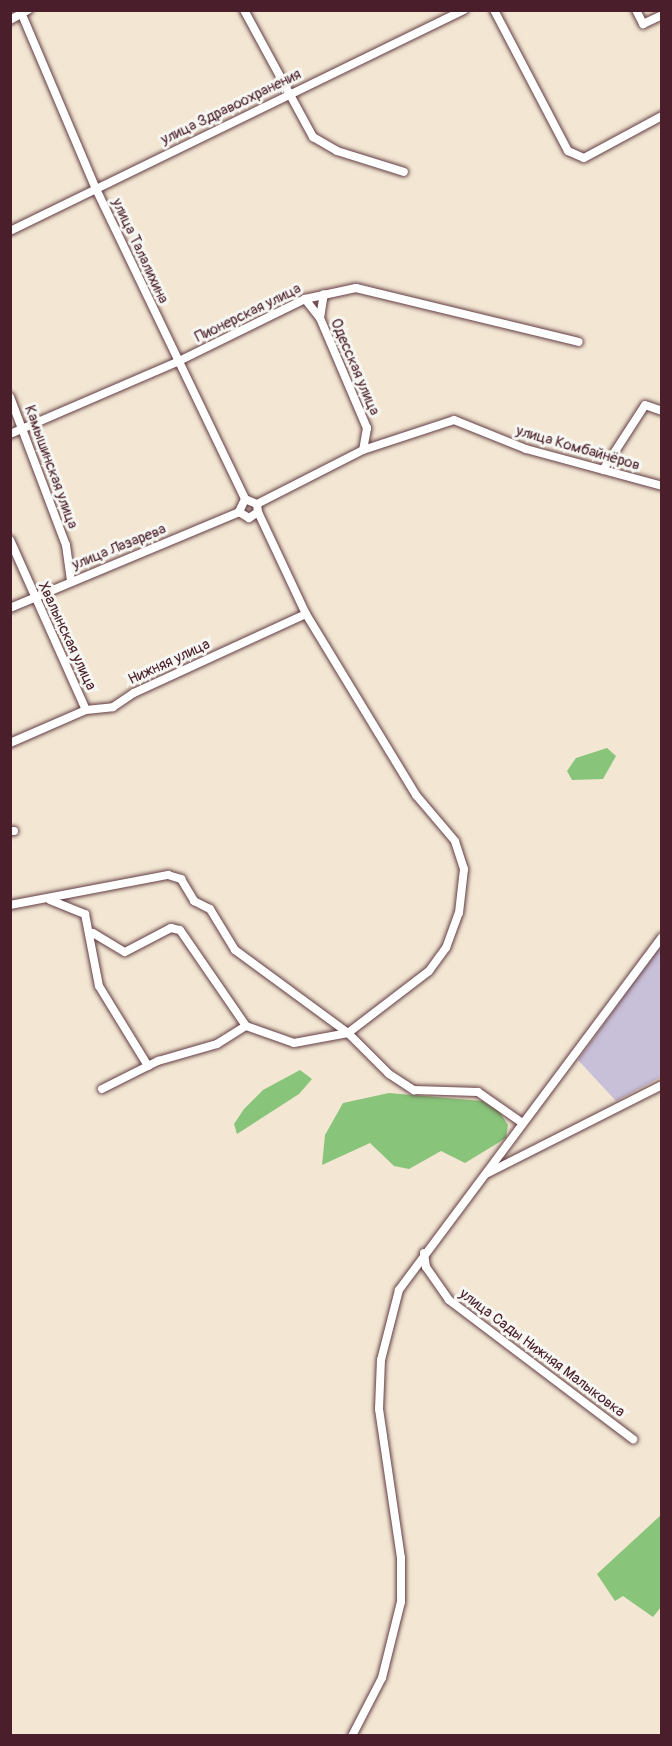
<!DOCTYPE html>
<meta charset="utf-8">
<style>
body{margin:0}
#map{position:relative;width:672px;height:1746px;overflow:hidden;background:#f3e7d3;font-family:Pangolin,sans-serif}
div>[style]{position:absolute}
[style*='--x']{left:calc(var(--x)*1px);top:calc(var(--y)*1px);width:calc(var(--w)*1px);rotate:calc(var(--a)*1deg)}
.industrial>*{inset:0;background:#c8bfd8}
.green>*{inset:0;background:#88c47a}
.roads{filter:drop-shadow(0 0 2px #633d44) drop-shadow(0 0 2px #633d44)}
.minor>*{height:8px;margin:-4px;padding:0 4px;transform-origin:4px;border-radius:4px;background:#fff}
span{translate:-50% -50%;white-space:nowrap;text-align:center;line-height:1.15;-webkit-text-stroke:6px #f6f6f2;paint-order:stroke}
.street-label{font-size:15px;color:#4a1f2b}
.frame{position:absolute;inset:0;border:12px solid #4a1f2b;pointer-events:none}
</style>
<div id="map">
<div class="industrial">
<i style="clip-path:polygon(661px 945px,661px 1077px,616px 1101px,578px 1060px)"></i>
</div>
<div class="green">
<i style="clip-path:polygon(607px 748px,616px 756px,603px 779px,572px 780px,567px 771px,576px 758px)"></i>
<i style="clip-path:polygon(300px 1070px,312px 1079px,299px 1094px,237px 1134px,234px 1124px,244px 1109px,263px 1090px)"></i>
<i style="clip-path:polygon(389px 1093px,482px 1101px,499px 1111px,508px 1125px,506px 1138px,465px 1163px,441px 1151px,409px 1169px,394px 1166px,370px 1143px,322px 1165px,325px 1135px,343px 1103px)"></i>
<i style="clip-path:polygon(661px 1515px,661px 1607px,653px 1617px,623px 1596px,615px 1601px,597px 1574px)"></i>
</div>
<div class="roads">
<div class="minor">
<i style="--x:20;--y:10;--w:194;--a:67"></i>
<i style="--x:96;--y:189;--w:344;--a:64.3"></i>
<i style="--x:244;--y:10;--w:145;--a:61.5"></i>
<i style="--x:313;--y:137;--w:28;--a:30"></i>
<i style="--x:337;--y:151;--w:70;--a:17.4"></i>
<i style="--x:494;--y:10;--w:159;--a:62.3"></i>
<i style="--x:568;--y:151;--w:17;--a:24"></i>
<i style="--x:584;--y:158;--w:89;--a:-28.3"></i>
<i style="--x:636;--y:10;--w:16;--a:63"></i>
<i style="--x:643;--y:24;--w:21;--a:-25"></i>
<i style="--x:10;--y:20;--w:21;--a:-29"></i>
<i style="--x:10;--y:231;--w:505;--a:-25.96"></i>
<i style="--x:305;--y:299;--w:24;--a:52"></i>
<i style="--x:320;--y:318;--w:120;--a:66.9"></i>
<i style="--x:367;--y:428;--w:22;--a:100"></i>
<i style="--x:320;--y:318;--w:24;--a:-81"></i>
<i style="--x:10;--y:397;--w:158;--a:69.3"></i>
<i style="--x:66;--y:545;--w:36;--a:82"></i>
<i style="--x:10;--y:434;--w:182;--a:-23.3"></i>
<i style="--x:177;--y:362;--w:143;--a:-26.2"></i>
<i style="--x:305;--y:299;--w:52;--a:-12.2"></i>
<i style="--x:356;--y:288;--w:229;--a:13.6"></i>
<i style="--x:603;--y:470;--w:77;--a:-57.1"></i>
<i style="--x:645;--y:405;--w:18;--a:19"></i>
<i style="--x:245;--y:499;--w:13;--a:23"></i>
<i style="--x:257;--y:504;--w:8;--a:83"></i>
<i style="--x:258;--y:512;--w:11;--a:146"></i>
<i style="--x:249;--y:518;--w:12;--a:-149"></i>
<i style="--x:239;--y:512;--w:14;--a:-65"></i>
<i style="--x:257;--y:504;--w:119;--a:-27"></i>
<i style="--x:363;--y:450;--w:96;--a:-18.2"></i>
<i style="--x:454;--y:420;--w:78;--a:21.9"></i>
<i style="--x:526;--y:449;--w:141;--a:15.2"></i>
<i style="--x:10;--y:540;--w:186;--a:65.9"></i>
<i style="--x:10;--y:608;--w:248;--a:-22.7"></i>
<i style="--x:10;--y:743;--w:83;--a:-23.5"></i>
<i style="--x:86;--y:710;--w:27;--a:-6"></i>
<i style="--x:113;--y:707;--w:25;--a:-34"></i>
<i style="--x:134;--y:693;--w:189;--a:-24.7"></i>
<i style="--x:10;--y:831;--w:4;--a:0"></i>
<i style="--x:50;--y:900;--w:38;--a:22"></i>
<i style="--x:85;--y:914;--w:73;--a:79"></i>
<i style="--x:99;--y:986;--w:94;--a:58.5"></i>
<i style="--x:10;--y:905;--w:161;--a:-10.8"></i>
<i style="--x:168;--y:875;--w:14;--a:17"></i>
<i style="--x:181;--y:879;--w:26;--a:59"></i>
<i style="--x:194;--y:901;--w:18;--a:27"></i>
<i style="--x:210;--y:909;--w:48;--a:58.6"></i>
<i style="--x:235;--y:950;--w:140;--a:36.3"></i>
<i style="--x:348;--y:1033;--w:58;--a:45"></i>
<i style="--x:389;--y:1074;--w:30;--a:33"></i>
<i style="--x:414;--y:1090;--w:64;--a:1.8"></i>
<i style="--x:478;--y:1092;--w:52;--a:34.9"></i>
<i style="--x:93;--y:933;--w:37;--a:31"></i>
<i style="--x:125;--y:952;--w:52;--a:-27.6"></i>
<i style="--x:171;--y:928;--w:9;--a:13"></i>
<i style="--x:180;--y:930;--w:116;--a:55.5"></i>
<i style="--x:102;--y:1089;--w:63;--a:-26.6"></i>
<i style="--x:158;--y:1061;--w:61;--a:-16.1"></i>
<i style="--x:217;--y:1044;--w:34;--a:-32"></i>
<i style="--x:246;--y:1026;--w:51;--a:19.5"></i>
<i style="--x:294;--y:1043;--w:55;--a:-10.5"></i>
<i style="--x:348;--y:1033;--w:102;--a:-37.4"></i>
<i style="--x:429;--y:971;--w:29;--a:-54"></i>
<i style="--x:446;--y:948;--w:37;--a:-70"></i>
<i style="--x:459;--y:913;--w:44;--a:-83.5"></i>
<i style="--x:464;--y:869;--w:29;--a:-108"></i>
<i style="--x:455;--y:841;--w:60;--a:-130.3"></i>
<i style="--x:416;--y:795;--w:212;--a:-121.3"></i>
<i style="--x:306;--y:614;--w:113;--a:-115.2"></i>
<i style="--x:486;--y:1174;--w:197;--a:-26.8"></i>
<i style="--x:424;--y:1253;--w:14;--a:82"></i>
<i style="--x:426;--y:1267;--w:40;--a:55.1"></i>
<i style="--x:449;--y:1300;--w:231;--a:37.1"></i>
<i style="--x:352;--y:1736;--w:65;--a:-62.7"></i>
<i style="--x:382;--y:1678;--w:78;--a:-76"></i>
<i style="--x:401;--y:1602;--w:44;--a:-90"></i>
<i style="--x:401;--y:1558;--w:151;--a:-98.4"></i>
<i style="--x:379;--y:1409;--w:49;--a:-87.7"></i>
<i style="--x:381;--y:1360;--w:72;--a:-75.6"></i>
<i style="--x:399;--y:1290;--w:440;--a:-53.3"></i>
</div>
</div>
<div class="street-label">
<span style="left:231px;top:107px;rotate:-26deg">улица Здравоохранения</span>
<span style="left:140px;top:251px;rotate:65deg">улица Талалихина</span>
<span style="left:248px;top:313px;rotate:-26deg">Пионерская улица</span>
<span style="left:355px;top:367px;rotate:67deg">Одесская улица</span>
<span style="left:578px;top:448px;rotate:16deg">улица Комбайнёров</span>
<span style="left:51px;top:467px;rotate:70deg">Камышинская улица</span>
<span style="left:119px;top:547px;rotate:-22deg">улица Лазарева</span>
<span style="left:67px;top:636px;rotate:65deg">Хвалынская улица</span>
<span style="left:169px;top:662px;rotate:-25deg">Нижняя улица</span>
<span style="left:542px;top:1353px;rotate:37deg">улица Сады Нижняя Малыковка</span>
</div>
<div class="frame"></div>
</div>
